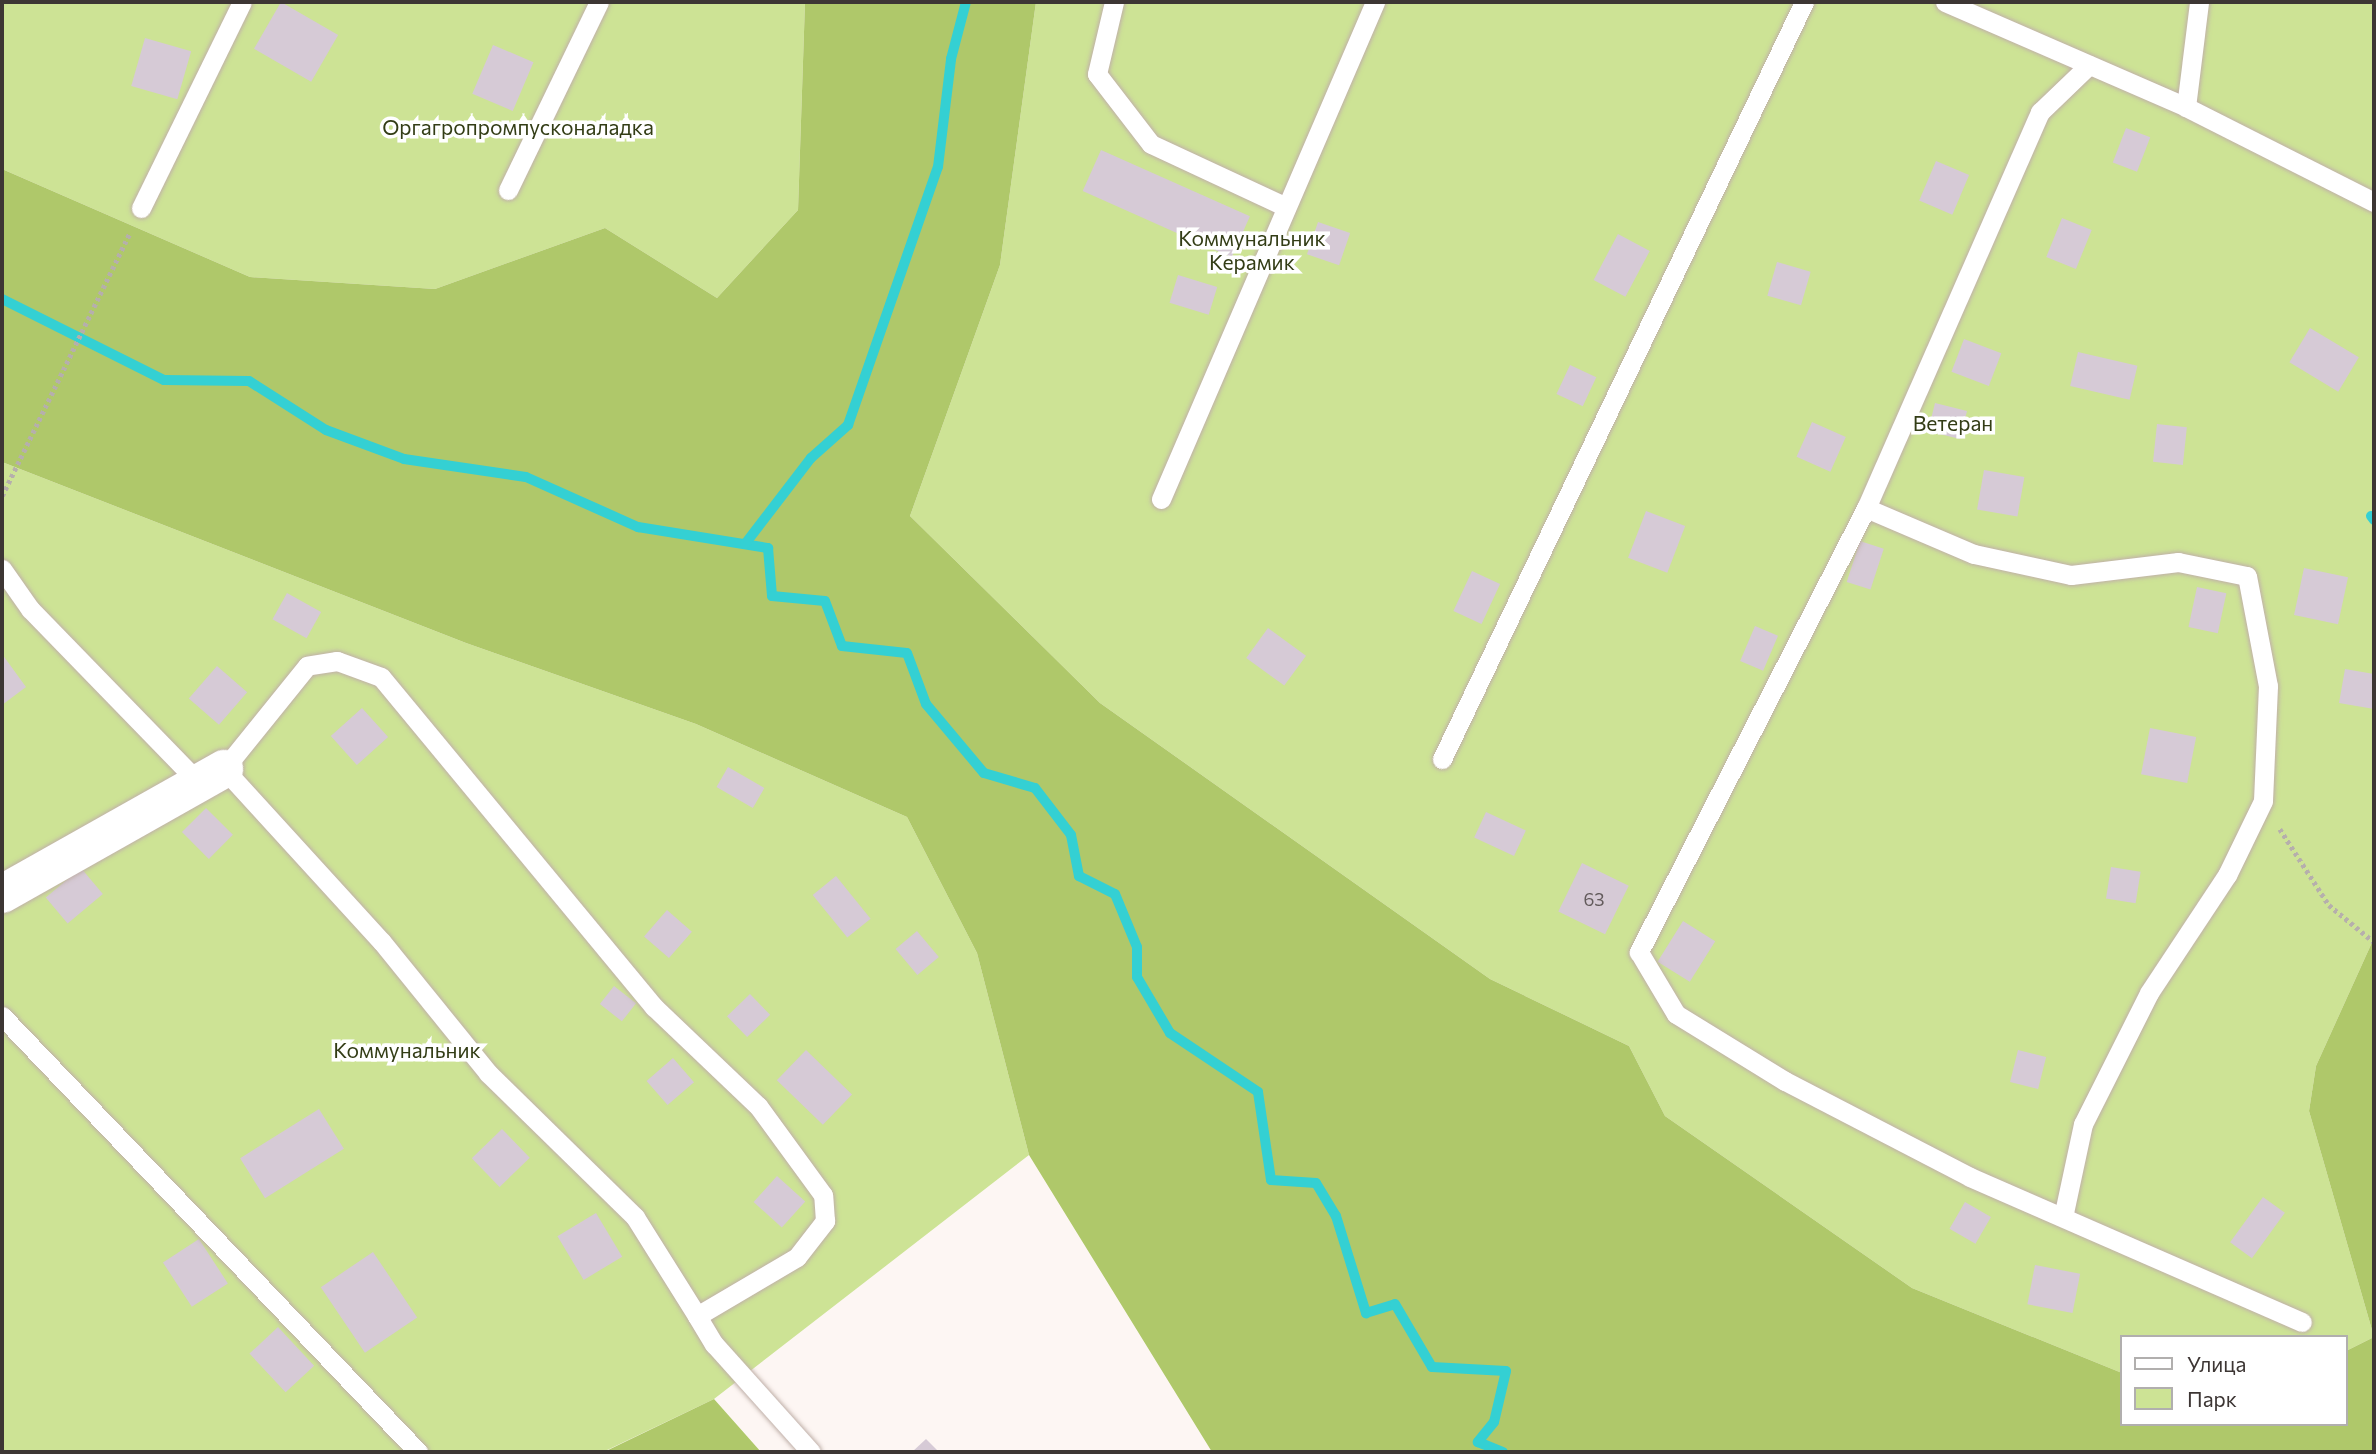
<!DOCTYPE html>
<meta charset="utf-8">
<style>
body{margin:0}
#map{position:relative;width:2376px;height:1454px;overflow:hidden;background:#fdf6f3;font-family:Commissioner,sans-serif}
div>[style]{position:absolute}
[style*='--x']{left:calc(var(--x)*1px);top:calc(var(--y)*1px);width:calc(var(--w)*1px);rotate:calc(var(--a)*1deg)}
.green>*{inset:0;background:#cde395}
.forest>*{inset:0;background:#afc86a}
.stream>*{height:10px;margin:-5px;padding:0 5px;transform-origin:5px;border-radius:5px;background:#34d0d3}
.building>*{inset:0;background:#d6cad6;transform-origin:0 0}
.path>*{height:4.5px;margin-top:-2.25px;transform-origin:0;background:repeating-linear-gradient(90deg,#b6afac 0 3.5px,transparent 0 7px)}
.roads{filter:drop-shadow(0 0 2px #c0b0a9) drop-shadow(0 0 2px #c0b0a9)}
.lane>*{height:19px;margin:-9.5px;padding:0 9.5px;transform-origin:9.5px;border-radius:9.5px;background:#fff}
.street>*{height:38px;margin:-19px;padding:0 19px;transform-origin:19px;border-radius:19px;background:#fff}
span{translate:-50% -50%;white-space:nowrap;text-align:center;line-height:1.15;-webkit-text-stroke:7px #fff;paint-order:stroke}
.number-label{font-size:18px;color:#635b5c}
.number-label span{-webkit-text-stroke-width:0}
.park-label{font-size:21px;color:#333d16}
.frame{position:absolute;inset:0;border:4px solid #3d3634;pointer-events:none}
.legend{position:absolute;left:2120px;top:1335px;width:228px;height:91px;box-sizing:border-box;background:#fff;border:2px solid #b1afae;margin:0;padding:9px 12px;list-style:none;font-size:21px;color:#3d3634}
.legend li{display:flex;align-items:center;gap:14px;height:35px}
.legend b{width:35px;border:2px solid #b1afae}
</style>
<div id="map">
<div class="green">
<i style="clip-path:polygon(2px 2px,805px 2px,798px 210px,717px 298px,605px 228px,435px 289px,250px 277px,2px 169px)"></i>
<i style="clip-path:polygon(1036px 2px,2374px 2px,2374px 938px,2316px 1066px,2309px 1111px,2374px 1337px,2346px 1351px,2346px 1337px,2122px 1337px,2122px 1373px,1912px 1288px,1665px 1116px,1629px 1046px,1490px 979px,1100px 703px,910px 516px,1000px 265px)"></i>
<i style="clip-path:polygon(2px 462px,466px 643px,696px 724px,907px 817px,977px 953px,1029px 1155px,714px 1399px,603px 1452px,2px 1452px)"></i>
</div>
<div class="forest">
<i style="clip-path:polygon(805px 2px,1036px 2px,1000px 265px,910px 516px,1100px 703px,1490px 979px,1629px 1046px,1665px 1116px,1912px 1288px,2122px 1373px,2122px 1424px,2346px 1424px,2346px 1351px,2374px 1337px,2309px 1111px,2316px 1066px,2374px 938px,2374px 1452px,1212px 1452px,1029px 1155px,977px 953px,907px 817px,696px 724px,466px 643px,2px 462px,2px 169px,250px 277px,435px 289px,605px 228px,717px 298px,798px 210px)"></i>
<i style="clip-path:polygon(714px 1399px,761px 1452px,603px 1452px,604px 1452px)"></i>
</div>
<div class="stream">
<i style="--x:2;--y:299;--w:181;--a:26.6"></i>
<i style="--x:164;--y:380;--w:85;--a:0.7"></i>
<i style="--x:249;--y:381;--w:91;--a:32.5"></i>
<i style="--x:326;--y:430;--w:83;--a:20.4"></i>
<i style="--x:404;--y:459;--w:123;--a:8.4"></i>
<i style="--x:526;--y:477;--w:123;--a:24.1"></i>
<i style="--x:638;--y:527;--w:132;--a:9.2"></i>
<i style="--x:768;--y:548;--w:48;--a:85.2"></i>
<i style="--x:772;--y:596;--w:53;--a:5.4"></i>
<i style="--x:825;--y:601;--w:48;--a:69.3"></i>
<i style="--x:842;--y:646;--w:65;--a:6.1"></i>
<i style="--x:907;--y:653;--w:54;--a:69.6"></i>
<i style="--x:926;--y:704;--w:90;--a:50"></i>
<i style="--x:984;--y:773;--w:53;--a:16.4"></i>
<i style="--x:1035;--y:788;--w:59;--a:52.5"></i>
<i style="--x:1071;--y:835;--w:42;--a:79"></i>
<i style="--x:1079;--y:876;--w:40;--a:26.6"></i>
<i style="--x:1115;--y:894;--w:57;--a:67.5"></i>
<i style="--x:1137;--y:947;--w:30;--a:90"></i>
<i style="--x:1137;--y:977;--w:65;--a:59.5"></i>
<i style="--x:1170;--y:1033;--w:106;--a:33.8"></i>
<i style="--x:1258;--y:1092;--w:89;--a:81.6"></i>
<i style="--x:1271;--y:1180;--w:45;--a:3.8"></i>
<i style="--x:1316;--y:1183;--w:39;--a:59"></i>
<i style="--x:1336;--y:1216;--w:102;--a:72.8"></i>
<i style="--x:1366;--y:1313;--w:30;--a:-17"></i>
<i style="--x:1395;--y:1304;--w:73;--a:59.6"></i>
<i style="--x:1432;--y:1367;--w:74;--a:3.1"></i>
<i style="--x:1506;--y:1371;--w:52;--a:103.2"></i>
<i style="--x:1494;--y:1422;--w:26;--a:129"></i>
<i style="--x:1478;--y:1442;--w:27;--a:22"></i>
<i style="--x:2371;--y:516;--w:5;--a:53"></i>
<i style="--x:745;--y:544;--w:108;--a:-52.5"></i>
<i style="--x:811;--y:458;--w:50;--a:-41.7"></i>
<i style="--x:848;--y:425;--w:273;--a:-70.8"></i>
<i style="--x:938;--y:167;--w:109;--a:-83.1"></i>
<i style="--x:951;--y:59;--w:59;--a:-75.3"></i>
</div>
<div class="building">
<i style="left:281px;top:2px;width:66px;height:54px;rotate:30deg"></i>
<i style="left:145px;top:38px;width:48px;height:50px;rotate:16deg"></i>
<i style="left:493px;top:45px;width:44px;height:53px;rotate:23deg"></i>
<i style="left:2126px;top:128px;width:26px;height:37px;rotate:21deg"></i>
<i style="left:1101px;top:150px;width:163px;height:45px;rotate:24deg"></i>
<i style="left:1936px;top:161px;width:36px;height:43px;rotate:23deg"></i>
<i style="left:2062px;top:218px;width:32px;height:42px;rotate:22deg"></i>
<i style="left:1318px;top:222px;width:34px;height:34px;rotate:19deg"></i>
<i style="left:1618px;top:234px;width:36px;height:52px;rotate:28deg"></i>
<i style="left:1777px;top:262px;width:35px;height:35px;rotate:16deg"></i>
<i style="left:1178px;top:275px;width:41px;height:29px;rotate:17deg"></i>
<i style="left:2310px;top:328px;width:57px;height:40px;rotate:31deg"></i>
<i style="left:1964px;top:339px;width:40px;height:35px;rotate:21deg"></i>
<i style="left:2078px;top:352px;width:61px;height:35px;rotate:13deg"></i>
<i style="left:1570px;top:365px;width:29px;height:32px;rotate:25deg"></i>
<i style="left:1935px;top:403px;width:33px;height:29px;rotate:14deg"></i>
<i style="left:1812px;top:422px;width:37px;height:38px;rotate:24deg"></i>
<i style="left:2157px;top:424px;width:30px;height:38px;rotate:6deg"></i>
<i style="left:1984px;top:470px;width:41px;height:40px;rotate:10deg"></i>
<i style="left:1646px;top:511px;width:42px;height:50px;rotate:21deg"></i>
<i style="left:1860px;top:541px;width:25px;height:43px;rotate:18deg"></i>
<i style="left:2304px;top:568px;width:45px;height:48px;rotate:12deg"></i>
<i style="left:1472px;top:571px;width:31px;height:44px;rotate:25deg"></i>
<i style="left:2197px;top:587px;width:30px;height:41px;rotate:12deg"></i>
<i style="left:287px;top:593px;width:39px;height:30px;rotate:29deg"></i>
<i style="left:1755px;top:626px;width:25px;height:38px;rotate:23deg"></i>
<i style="left:1268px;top:628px;width:47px;height:37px;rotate:36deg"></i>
<i style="clip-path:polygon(2px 654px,26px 687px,2px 705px)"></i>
<i style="left:217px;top:666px;width:40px;height:43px;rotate:41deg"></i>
<i style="clip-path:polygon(2345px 669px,2374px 674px,2374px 709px,2339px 703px)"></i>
<i style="left:362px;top:708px;width:39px;height:42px;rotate:48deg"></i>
<i style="left:2150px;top:728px;width:47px;height:47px;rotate:11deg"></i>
<i style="left:728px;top:767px;width:42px;height:23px;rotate:30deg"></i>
<i style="left:206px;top:808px;width:38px;height:34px;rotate:45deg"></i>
<i style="left:1486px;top:812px;width:44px;height:28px;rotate:25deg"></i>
<i style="left:1582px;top:863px;width:52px;height:54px;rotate:26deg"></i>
<i style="left:2111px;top:867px;width:30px;height:32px;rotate:9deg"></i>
<i style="left:81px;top:868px;width:34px;height:46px;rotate:50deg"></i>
<i style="left:836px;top:876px;width:55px;height:30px;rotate:51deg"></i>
<i style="left:667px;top:910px;width:33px;height:35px;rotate:41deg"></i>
<i style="left:1683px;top:921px;width:38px;height:48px;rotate:32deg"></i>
<i style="left:917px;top:931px;width:34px;height:28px;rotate:50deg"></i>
<i style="left:614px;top:986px;width:28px;height:23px;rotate:38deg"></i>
<i style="left:750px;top:994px;width:29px;height:32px;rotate:46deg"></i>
<i style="left:806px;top:1050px;width:64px;height:42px;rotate:44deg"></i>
<i style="left:2018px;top:1050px;width:29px;height:33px;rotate:14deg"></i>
<i style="left:673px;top:1058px;width:32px;height:35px;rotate:49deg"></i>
<i style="left:319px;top:1109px;width:47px;height:93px;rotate:58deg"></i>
<i style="left:502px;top:1129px;width:40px;height:42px;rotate:46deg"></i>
<i style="left:777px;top:1176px;width:38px;height:35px;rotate:42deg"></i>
<i style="left:2263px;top:1197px;width:27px;height:56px;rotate:36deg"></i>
<i style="left:1965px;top:1202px;width:30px;height:31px;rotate:30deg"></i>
<i style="left:596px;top:1213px;width:51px;height:45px;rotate:59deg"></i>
<i style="left:199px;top:1239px;width:53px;height:43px;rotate:57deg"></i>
<i style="left:373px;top:1252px;width:79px;height:63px;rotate:56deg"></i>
<i style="left:2035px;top:1265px;width:46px;height:40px;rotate:11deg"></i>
<i style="left:278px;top:1327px;width:53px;height:39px;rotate:47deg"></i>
<i style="clip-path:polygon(926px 1439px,939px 1452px,912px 1452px)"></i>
</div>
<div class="path">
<i style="--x:2;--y:496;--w:291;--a:-64.1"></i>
<i style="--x:2280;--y:829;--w:90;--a:57.2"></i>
<i style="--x:2329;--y:905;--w:58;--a:39.4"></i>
</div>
<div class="roads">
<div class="lane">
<i style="--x:1114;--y:2;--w:74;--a:103.3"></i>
<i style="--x:1097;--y:74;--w:88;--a:52.4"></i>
<i style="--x:1151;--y:144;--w:149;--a:25"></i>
<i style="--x:1945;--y:2;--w:263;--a:23.5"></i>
<i style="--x:2186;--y:107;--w:211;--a:26.8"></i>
<i style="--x:2089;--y:65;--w:68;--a:136.2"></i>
<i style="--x:2040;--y:112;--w:433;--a:113.7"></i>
<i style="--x:1866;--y:508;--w:499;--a:117.1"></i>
<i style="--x:1639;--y:952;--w:72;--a:59.2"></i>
<i style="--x:1676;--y:1014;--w:128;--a:31.6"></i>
<i style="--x:1785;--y:1081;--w:208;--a:27.4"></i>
<i style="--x:1970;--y:1177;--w:362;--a:23.6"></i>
<i style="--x:2186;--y:107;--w:106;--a:-82.9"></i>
<i style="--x:508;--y:190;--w:209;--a:-64.2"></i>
<i style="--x:141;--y:208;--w:229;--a:-63.9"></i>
<i style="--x:1161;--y:499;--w:541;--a:-66.7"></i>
<i style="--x:1866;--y:508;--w:117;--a:23.1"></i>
<i style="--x:1974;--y:554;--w:99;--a:12.2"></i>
<i style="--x:2071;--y:575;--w:108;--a:-6.9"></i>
<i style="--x:2178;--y:562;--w:70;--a:11.5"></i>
<i style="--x:2247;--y:576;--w:112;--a:79.2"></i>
<i style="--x:2268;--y:686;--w:115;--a:92.5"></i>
<i style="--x:2263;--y:801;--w:82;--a:115.9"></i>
<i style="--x:2227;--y:875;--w:141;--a:123.5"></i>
<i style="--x:2149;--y:993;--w:147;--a:116.7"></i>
<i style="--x:2083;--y:1124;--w:95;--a:102.1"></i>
<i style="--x:2;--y:569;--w:49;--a:55"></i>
<i style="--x:30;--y:609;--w:243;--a:45.8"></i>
<i style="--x:1442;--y:759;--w:839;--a:-64.44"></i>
<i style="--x:2;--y:1016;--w:603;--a:46.34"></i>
<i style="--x:697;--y:1316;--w:116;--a:-30.5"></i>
<i style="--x:797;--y:1257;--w:46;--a:-52.1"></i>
<i style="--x:825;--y:1221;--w:26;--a:-94"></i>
<i style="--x:823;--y:1195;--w:110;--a:-126.1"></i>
<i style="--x:758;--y:1106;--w:144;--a:-136.4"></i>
<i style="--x:654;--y:1007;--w:428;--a:-129.6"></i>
<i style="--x:381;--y:677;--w:47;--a:-160"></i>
<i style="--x:337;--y:661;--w:30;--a:171"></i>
<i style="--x:307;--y:666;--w:132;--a:128.9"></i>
<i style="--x:224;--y:769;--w:234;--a:47.6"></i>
<i style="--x:382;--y:942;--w:169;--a:51"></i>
<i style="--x:488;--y:1073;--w:206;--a:44.4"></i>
<i style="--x:635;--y:1217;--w:117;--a:57.9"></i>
<i style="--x:697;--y:1316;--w:33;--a:59"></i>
<i style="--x:714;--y:1344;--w:145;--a:48.1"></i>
</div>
<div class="street">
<i style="--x:2;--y:894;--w:255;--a:-29.4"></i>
</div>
</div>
<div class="number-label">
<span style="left:1594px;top:899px">63</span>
</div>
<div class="park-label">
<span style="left:518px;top:127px">Оргагропромпусконаладка</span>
<span style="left:1252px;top:250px">Коммунальник<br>Керамик</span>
<span style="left:1953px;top:423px">Ветеран</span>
<span style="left:407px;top:1050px">Коммунальник</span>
</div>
<div class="frame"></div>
<ul class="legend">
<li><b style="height:9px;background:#fff"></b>Улица</li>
<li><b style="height:19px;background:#cde395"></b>Парк</li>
</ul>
</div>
